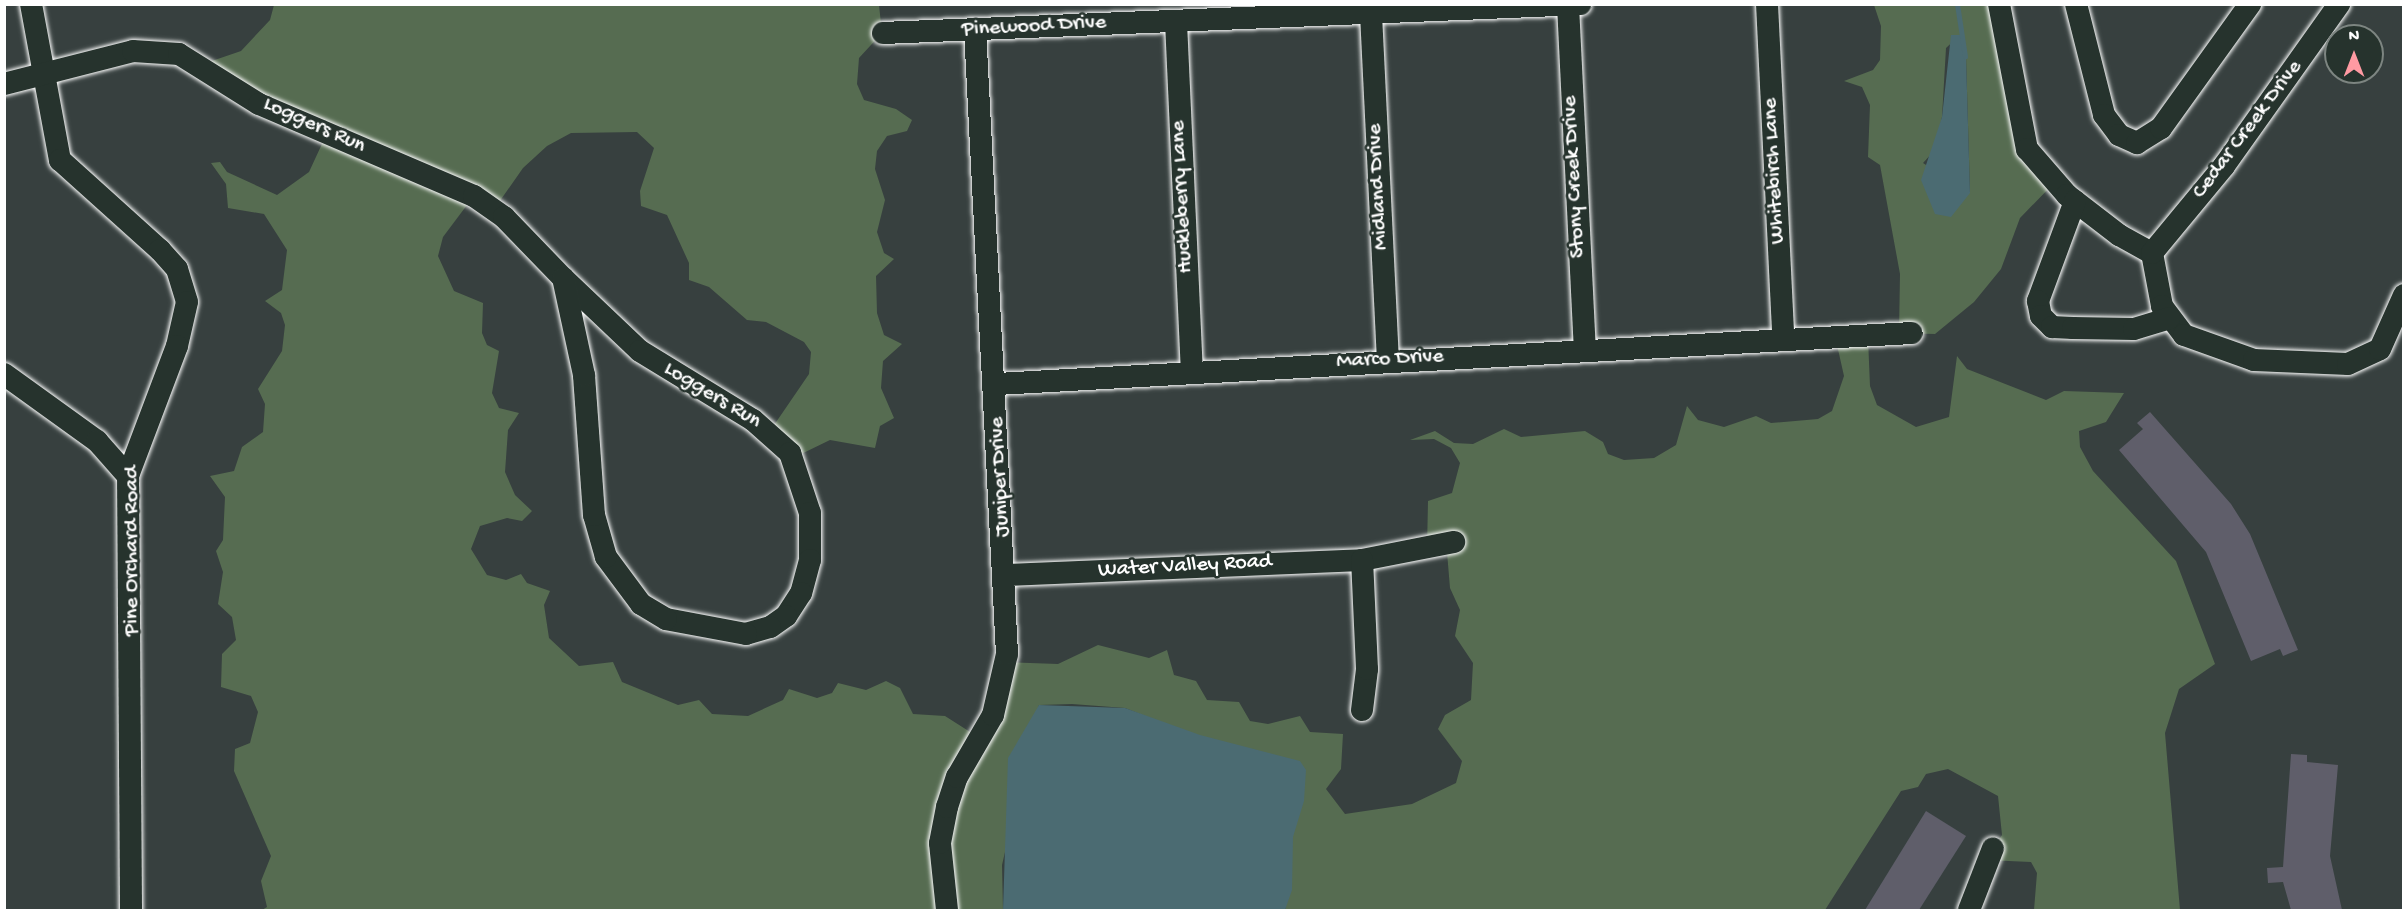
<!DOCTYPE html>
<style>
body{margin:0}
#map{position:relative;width:2408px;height:915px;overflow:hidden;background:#37403f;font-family:"Gochi Hand",sans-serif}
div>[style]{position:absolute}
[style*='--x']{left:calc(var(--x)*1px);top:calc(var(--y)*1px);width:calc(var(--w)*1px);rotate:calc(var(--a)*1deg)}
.green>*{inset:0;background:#566c51}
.water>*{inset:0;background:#4b6b72}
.stream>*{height:5px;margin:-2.5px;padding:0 2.5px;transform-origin:2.5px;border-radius:2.5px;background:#4b6b72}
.building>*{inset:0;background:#5f5e6a}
.roads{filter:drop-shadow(0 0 2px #fff) drop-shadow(0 0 2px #fff)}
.minor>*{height:22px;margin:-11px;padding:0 11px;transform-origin:11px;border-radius:11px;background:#26332d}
span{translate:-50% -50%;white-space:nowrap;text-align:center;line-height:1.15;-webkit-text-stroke:5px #26332d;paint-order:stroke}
.street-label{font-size:22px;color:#fff}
.frame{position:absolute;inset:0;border:6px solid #fff;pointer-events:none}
.north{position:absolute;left:2324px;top:24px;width:60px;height:60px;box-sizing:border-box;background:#26332d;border:2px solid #7d8581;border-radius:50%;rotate:0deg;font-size:16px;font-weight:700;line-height:24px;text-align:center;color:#fff}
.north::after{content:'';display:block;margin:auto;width:21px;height:27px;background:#ff9aa2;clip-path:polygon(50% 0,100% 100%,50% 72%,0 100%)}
</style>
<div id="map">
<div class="green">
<i style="clip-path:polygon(274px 5px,879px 5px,882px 33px,859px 58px,857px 84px,864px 100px,896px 109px,912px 120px,907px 131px,887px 136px,877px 151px,875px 169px,885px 200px,877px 232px,884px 253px,894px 259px,876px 276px,877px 313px,884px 335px,902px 344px,883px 361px,881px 388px,894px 418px,880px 426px,875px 448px,830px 440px,793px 458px,770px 431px,809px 374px,811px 352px,804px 342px,766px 322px,747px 320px,709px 287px,689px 280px,689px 263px,667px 215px,641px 206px,640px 191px,654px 148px,637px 132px,571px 133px,547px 146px,523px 168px,495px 208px,473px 197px,443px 237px,438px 256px,454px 291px,483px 303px,482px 333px,487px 345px,499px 351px,492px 393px,499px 408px,519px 413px,508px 430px,505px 472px,515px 495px,532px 511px,522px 521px,507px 518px,480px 526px,471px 549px,487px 575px,506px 580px,521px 574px,527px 583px,550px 591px,544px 605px,549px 638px,579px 666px,613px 662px,622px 682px,678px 705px,699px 700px,712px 714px,748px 716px,783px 700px,789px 689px,817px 698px,832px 693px,838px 683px,866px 690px,886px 681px,900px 688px,913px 714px,945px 716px,978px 737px,1005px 662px,1058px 664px,1098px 645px,1149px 658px,1167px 650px,1174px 675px,1196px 681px,1207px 700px,1239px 702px,1250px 721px,1268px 724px,1300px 716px,1310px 732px,1343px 734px,1341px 769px,1326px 789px,1345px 814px,1412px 804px,1456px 783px,1462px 761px,1438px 729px,1445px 715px,1471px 700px,1473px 663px,1455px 636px,1460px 610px,1450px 588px,1447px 552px,1427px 549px,1428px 501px,1452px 493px,1460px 463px,1451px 448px,1434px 439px,1410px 440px,1435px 431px,1454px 443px,1473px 444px,1504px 429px,1521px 437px,1585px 431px,1603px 442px,1608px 454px,1624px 460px,1654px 458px,1676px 445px,1687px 406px,1698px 420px,1724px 427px,1756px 416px,1771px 423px,1818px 419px,1832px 411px,1844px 376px,1835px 336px,1868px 338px,1870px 386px,1877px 405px,1916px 427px,1949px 417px,1957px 356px,1967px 369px,2046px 400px,2064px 391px,2124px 393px,2106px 422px,2079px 431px,2080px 447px,2093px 471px,2176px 561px,2215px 664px,2179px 689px,2165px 733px,2180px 910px,2034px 910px,2037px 873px,2031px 862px,1986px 860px,2002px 835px,1998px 796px,1948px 769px,1926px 774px,1918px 787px,1901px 791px,1825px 910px,1285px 910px,1290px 879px,1188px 733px,1125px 708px,1072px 704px,1039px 705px,1002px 865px,1003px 910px,262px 910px,267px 907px,261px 881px,271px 856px,234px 771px,235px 749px,250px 743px,258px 712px,251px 696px,221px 687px,222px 654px,236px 640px,232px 617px,218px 604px,223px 572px,216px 551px,223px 540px,225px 497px,210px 476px,234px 471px,242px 447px,263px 432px,265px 404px,258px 389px,282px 351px,285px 325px,281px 313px,265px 301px,282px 290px,287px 250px,264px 214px,228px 208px,226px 184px,211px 163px,220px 162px,227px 172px,277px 195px,309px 172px,327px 133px,206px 63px,241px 51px,270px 20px)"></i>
<i style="clip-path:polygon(evenodd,1874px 5px,1998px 5px,2026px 148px,2055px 182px,2020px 218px,2001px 269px,1974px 302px,1935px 334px,1899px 333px,1900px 274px,1880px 165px,1868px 157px,1870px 105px,1862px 87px,1844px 81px,1873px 70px,1880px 60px,1881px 26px,1874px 5px,1960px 35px,1966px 57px,1970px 193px,1923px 163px,1934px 151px,1942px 117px,1946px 48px,1960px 35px)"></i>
</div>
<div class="water">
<i style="clip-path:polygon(1951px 35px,1960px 35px,1966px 57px,1970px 193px,1951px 217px,1935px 214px,1921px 180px,1942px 117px)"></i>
<i style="clip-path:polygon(1039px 705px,1125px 708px,1200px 735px,1300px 761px,1306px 770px,1304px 801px,1293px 837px,1292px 890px,1285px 910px,1003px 910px,1008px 758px)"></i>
</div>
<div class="stream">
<i style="--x:1957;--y:4;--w:53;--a:81.3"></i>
</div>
<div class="building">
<i style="clip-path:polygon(2150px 412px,2231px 504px,2250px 534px,2298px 650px,2283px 656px,2280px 649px,2251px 661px,2206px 552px,2119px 450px,2143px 429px,2137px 423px)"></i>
<i style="clip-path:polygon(2291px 754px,2307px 755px,2307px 762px,2338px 765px,2330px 856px,2342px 910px,2291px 910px,2283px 882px,2268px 883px,2267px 868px,2283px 867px)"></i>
<i style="clip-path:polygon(1926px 811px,1966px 836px,1919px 910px,1865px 910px)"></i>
</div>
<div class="roads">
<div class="minor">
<i style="--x:31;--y:4;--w:159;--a:79.5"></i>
<i style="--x:60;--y:160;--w:135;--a:42"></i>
<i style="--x:160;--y:250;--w:25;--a:48"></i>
<i style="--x:177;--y:269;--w:34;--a:73"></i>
<i style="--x:187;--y:302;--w:45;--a:102.8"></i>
<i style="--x:177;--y:346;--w:139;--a:110.7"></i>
<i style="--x:128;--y:476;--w:434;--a:89.6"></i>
<i style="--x:1767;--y:4;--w:333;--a:87.2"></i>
<i style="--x:1999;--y:4;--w:148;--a:79.1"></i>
<i style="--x:2027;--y:149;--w:61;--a:49"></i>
<i style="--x:2067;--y:195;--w:66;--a:37.6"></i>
<i style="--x:2119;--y:235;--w:38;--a:29"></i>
<i style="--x:2152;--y:253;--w:54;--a:79.3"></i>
<i style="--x:2162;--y:306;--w:36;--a:53"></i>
<i style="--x:2184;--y:335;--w:74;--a:19.7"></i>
<i style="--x:2254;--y:360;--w:94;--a:2.4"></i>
<i style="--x:2348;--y:364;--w:35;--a:-25"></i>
<i style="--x:2380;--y:349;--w:59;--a:-66"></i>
<i style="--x:2076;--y:4;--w:114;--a:75.8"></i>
<i style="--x:2104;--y:115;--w:25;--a:53"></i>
<i style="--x:2119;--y:135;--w:20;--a:24"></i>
<i style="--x:2137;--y:143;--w:28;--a:-32"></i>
<i style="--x:2161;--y:128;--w:153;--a:-54.3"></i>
<i style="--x:1568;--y:5;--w:343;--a:87.2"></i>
<i style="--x:1371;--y:14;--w:346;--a:87.2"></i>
<i style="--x:1176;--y:22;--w:349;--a:87.4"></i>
<i style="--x:883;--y:33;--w:698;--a:-2.38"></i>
<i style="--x:4;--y:84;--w:133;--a:-14.3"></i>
<i style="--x:133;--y:51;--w:46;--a:3.7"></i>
<i style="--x:179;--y:54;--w:94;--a:32"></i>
<i style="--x:259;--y:104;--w:234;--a:23.2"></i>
<i style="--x:474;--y:196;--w:37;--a:35"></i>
<i style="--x:504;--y:217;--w:85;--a:46"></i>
<i style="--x:2075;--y:201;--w:107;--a:110.3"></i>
<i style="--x:2038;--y:301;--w:15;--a:79"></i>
<i style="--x:2041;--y:316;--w:16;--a:45"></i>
<i style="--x:2052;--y:327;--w:21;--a:3"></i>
<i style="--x:2073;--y:328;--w:61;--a:0.9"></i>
<i style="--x:2134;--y:329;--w:37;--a:-17"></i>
<i style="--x:2152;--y:253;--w:113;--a:-50.4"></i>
<i style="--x:2224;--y:166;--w:199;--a:-54.6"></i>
<i style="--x:563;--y:278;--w:106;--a:43.5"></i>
<i style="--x:640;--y:351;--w:132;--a:31.4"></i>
<i style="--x:753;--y:420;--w:50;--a:41.7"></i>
<i style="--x:790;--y:453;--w:63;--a:71.6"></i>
<i style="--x:810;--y:513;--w:47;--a:90"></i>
<i style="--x:810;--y:560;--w:34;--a:105"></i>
<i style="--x:801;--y:593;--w:27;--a:123"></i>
<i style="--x:786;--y:616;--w:19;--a:145"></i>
<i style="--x:770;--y:627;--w:25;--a:164"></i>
<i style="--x:746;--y:634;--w:81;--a:-169.4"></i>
<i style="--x:666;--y:619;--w:29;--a:-149"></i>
<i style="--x:641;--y:604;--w:59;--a:-126.7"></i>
<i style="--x:606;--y:557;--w:44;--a:-105.9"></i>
<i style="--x:594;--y:515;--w:140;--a:-94.1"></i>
<i style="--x:584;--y:375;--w:99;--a:-102.2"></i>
<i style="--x:4;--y:374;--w:115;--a:35.8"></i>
<i style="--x:97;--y:441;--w:47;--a:48.5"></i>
<i style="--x:997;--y:384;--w:916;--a:-3.19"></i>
<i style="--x:1007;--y:575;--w:355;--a:-2.4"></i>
<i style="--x:1362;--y:560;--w:94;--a:-11.1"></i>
<i style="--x:1362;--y:710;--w:41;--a:-83"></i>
<i style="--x:1367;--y:669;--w:109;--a:-92.6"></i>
<i style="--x:947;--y:910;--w:67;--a:-96"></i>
<i style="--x:940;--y:843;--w:37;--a:-79"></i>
<i style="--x:947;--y:807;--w:32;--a:-72"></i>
<i style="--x:957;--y:777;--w:72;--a:-59.9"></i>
<i style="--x:993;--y:715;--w:63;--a:-77.1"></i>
<i style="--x:1007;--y:654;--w:626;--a:-92.93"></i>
<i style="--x:1969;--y:910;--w:66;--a:-68.8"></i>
</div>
</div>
<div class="street-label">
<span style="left:1034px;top:27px;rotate:-3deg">Pinewood Drive</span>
<span style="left:314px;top:126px;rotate:24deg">Loggers Run</span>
<span style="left:2248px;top:130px;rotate:-53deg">Cedar Creek Drive</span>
<span style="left:1775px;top:171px;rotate:-93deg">Whitebirch Lane</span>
<span style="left:1575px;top:177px;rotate:-93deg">Stony Creek Drive</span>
<span style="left:1379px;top:187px;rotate:-93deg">Midland Drive</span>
<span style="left:1183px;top:197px;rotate:-93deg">Huckleberry Lane</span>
<span style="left:1390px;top:360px;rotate:-3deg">Marco Drive</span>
<span style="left:712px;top:396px;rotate:31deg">Loggers Run</span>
<span style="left:1001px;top:477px;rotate:-93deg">Juniper Drive</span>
<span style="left:133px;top:551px;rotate:-90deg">Pine Orchard Road</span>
<span style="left:1185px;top:567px;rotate:-3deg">Water Valley Road</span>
</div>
<div class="frame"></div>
<div class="north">N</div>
</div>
